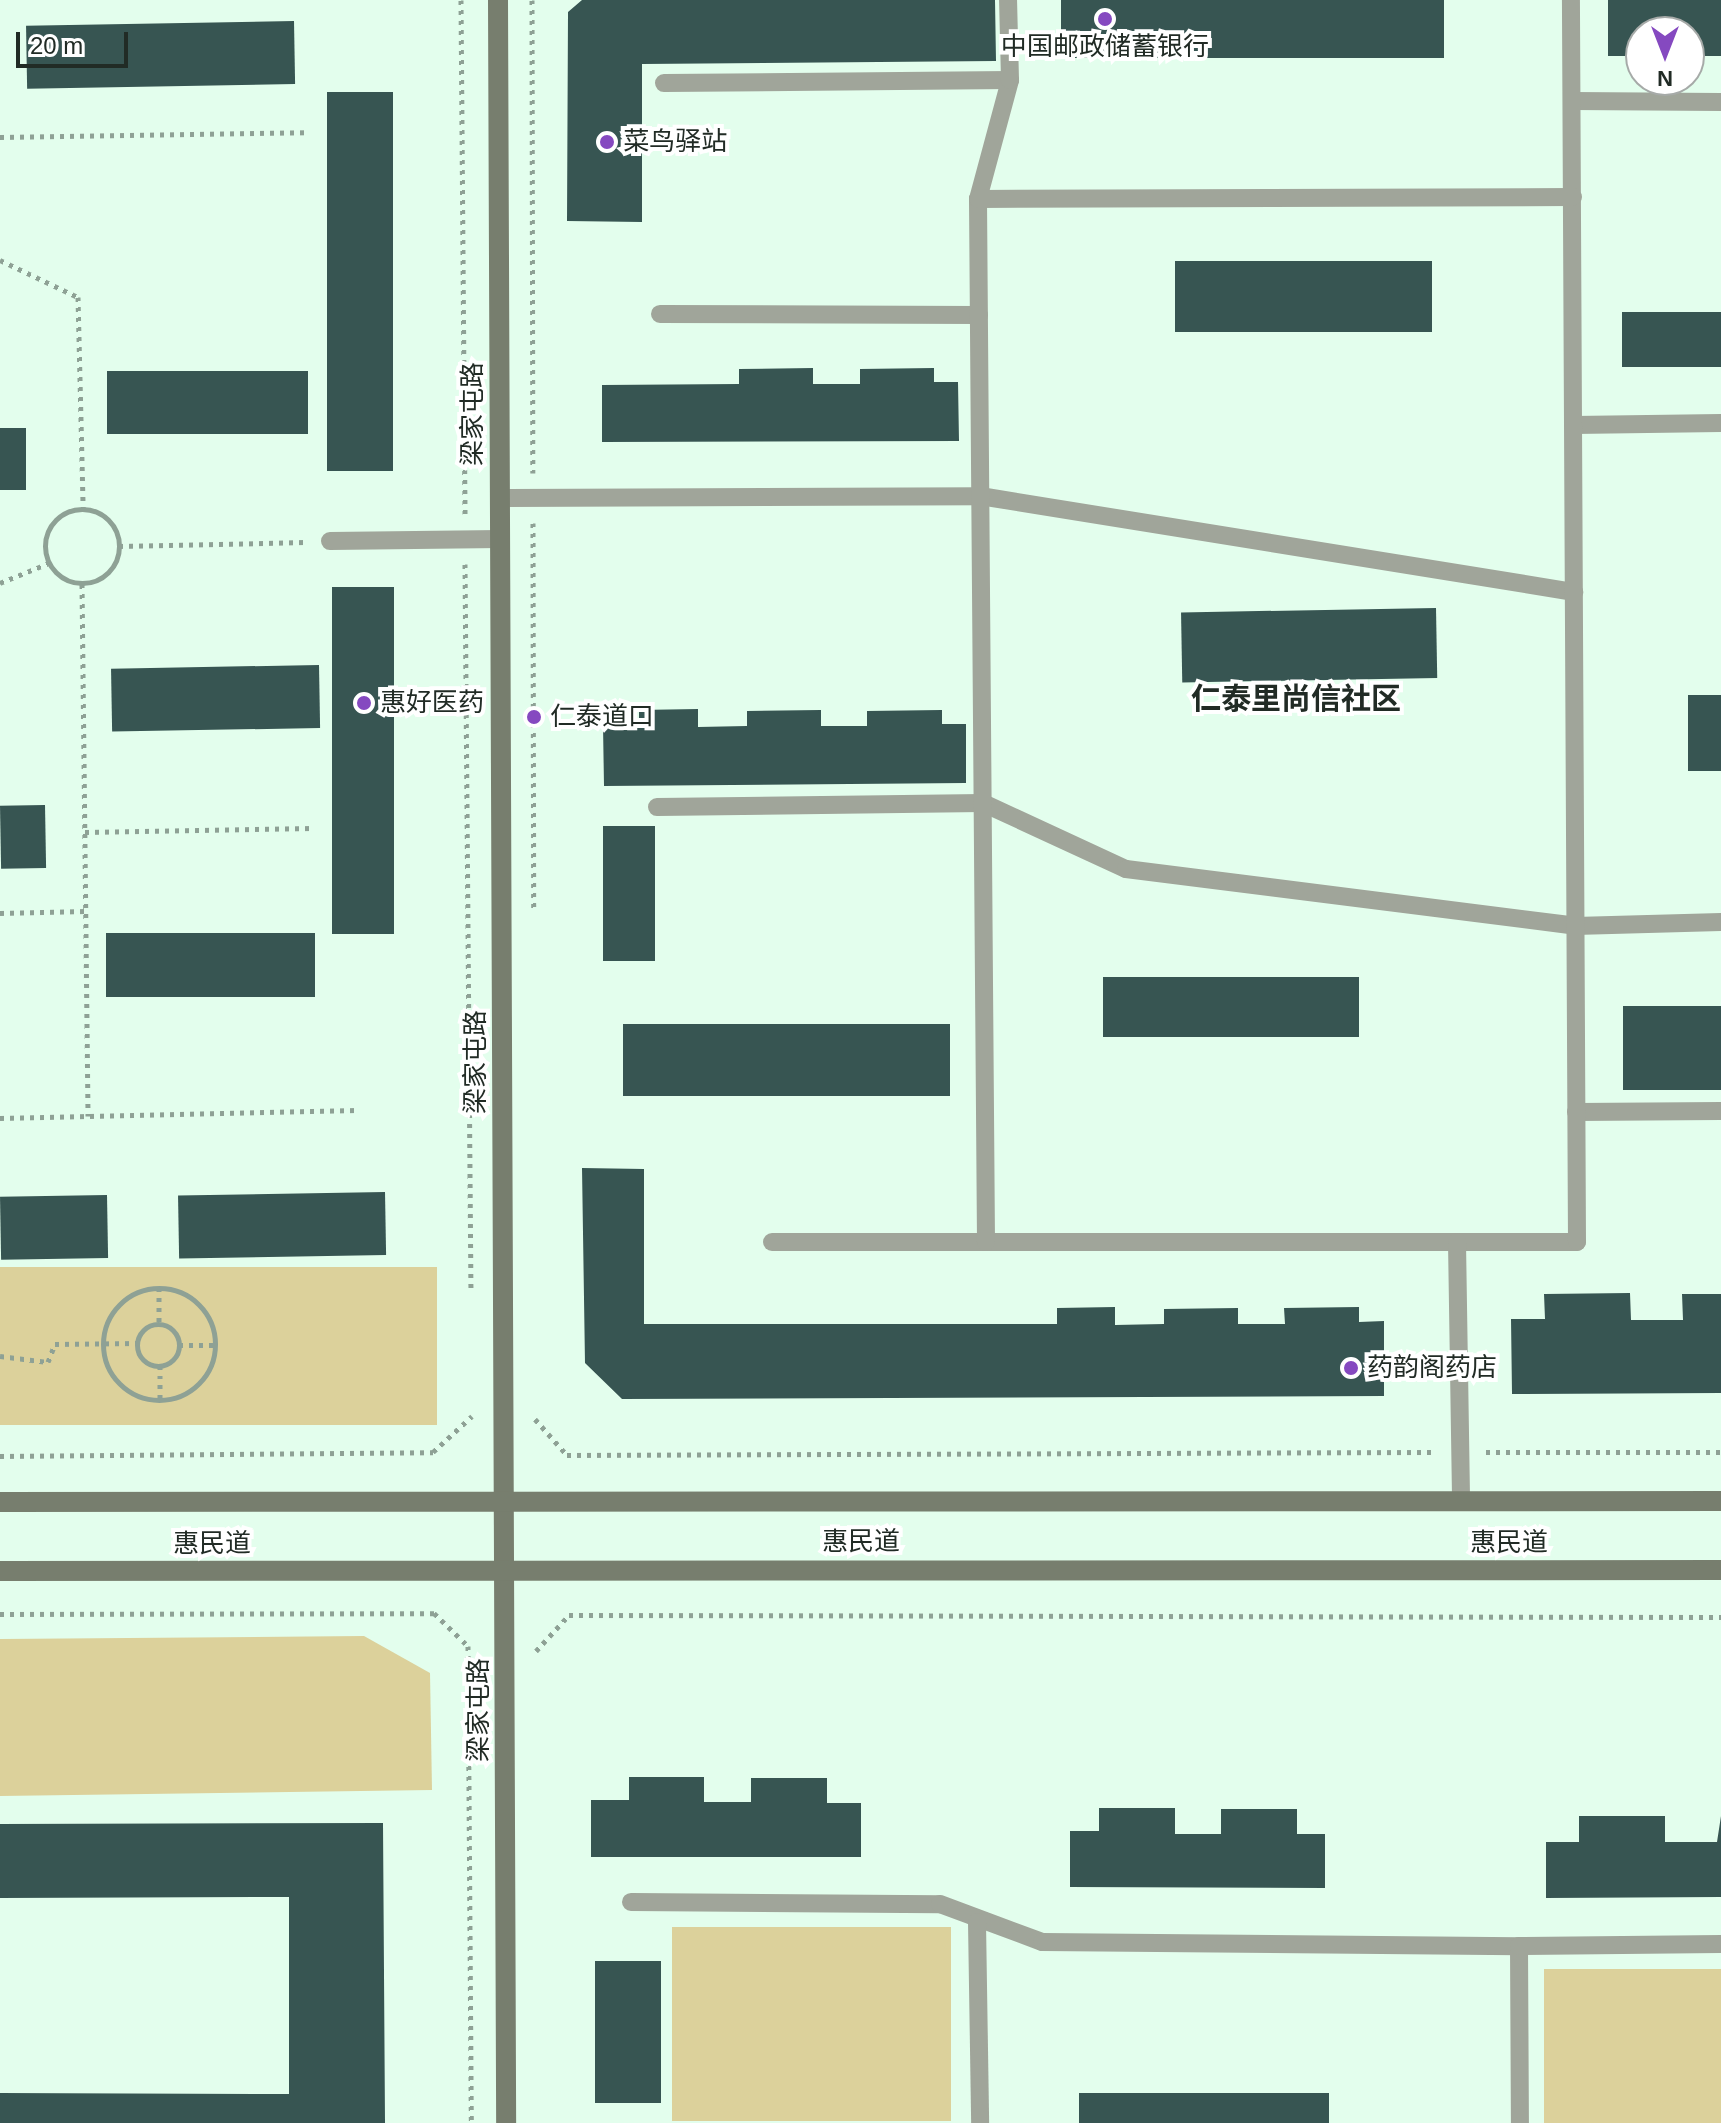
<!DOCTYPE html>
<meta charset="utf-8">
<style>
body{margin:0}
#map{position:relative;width:1721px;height:2123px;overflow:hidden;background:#e3feed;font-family:Helvetica,"Noto Sans SC",sans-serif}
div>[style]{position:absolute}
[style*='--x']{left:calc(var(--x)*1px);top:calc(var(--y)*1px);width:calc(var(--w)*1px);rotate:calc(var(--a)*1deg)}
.green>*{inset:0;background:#dcd19b;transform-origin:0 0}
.building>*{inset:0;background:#375552;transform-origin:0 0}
.path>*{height:5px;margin-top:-2.5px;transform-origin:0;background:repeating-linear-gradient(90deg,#8ea195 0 4px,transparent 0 10px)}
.path>.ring{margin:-2.5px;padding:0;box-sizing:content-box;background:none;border:5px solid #8ea195;border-radius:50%}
.lane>*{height:18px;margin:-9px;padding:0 9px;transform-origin:9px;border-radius:9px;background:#a0a59a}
.secondary>*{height:20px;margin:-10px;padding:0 10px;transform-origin:10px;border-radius:10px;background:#777e6e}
.dots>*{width:22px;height:22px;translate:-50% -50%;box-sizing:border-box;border:4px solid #fff;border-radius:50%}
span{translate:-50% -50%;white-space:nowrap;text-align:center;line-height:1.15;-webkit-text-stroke:8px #fff;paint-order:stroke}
.poi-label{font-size:26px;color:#212b25}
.left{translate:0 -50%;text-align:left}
.street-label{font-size:26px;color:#212b25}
.quarter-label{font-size:30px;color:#212b25;font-weight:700}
.north{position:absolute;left:1625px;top:16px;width:80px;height:80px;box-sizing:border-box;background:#fff;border:2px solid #a6aaa8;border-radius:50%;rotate:180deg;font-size:22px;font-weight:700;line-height:32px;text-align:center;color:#212b25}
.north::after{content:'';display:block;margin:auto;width:28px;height:36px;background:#8549c0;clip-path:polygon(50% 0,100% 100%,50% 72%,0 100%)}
.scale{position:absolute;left:16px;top:32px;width:112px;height:36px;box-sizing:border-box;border:4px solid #212b25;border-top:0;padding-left:10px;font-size:24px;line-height:28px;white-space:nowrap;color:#212b25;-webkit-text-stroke:6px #fff;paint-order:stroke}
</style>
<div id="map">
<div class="green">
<i style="left:437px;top:1267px;width:158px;height:437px;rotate:90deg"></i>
<i style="clip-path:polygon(364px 1636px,430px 1673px,432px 1790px,0 1796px,0 1639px)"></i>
<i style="left:672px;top:1927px;width:279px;height:194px"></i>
<i style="left:1721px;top:1969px;width:154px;height:177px;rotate:90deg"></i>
</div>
<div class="building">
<i style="clip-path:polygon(582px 0,995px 0,996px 61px,642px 64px,642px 222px,567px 221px,568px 12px)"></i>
<i style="left:1061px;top:0;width:383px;height:58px"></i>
<i style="clip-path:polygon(1608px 0,1721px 0,1721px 56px,1689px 56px,1689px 32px,1641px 32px,1641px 56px,1608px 56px)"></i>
<i style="left:294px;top:21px;width:63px;height:268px;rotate:89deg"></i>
<i style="left:327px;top:92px;width:66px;height:379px"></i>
<i style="left:1432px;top:261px;width:71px;height:257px;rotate:90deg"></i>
<i style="left:1622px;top:312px;width:99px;height:55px"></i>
<i style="clip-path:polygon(813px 368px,813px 384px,860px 384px,860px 369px,934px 368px,934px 382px,958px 382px,959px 441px,602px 442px,602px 385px,739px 384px,739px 369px)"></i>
<i style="left:308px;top:371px;width:63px;height:201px;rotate:90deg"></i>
<i style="left:0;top:428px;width:26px;height:62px"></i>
<i style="left:332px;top:587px;width:62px;height:347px"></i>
<i style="left:1436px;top:608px;width:70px;height:255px;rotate:89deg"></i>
<i style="left:319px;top:665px;width:63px;height:208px;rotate:89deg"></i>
<i style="left:1688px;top:695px;width:33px;height:76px"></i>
<i style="clip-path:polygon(698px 709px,698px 727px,747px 726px,747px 711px,821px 710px,821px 726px,867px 726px,867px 711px,942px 710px,942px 724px,966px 724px,966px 783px,604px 786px,603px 725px,639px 725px,639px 710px)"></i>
<i style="left:45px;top:805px;width:63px;height:45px;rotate:89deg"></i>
<i style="left:655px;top:826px;width:135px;height:52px;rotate:90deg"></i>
<i style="left:315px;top:933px;width:64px;height:209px;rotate:90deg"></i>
<i style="left:1359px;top:977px;width:60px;height:256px;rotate:90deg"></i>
<i style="left:1721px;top:1006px;width:84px;height:98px;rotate:90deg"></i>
<i style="left:623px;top:1024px;width:327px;height:72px"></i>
<i style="clip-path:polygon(582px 1168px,644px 1169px,644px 1324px,1057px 1324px,1057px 1308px,1115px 1307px,1115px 1325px,1164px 1324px,1164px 1309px,1238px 1308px,1238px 1324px,1285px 1324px,1284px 1308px,1359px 1307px,1359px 1322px,1384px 1321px,1384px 1396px,622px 1399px,585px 1363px)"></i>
<i style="left:385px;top:1192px;width:63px;height:207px;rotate:89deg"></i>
<i style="left:107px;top:1195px;width:63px;height:107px;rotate:89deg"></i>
<i style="clip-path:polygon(1630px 1293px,1631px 1320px,1683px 1320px,1682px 1294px,1721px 1294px,1721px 1393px,1512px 1394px,1511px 1319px,1545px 1319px,1544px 1294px)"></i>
<i style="clip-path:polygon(629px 1777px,704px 1777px,704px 1802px,751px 1802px,751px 1778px,827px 1778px,827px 1803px,861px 1803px,861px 1857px,591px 1857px,591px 1800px,629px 1800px)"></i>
<i style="clip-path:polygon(1099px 1808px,1175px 1808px,1175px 1834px,1221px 1834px,1221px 1809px,1297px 1809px,1297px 1834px,1325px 1834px,1325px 1888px,1070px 1887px,1070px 1831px,1099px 1831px)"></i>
<i style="clip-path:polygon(1579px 1816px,1665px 1816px,1665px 1842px,1717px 1842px,1721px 1816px,1721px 1897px,1546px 1898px,1546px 1842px,1579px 1842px)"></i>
<i style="clip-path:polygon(383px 1823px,385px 2123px,0 2123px,0 2093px,289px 2094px,289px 1897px,0 1898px,0 1824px)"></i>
<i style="left:595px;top:1961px;width:66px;height:142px"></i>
<i style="left:1079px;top:2093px;width:250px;height:30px"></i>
</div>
<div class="path">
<i style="--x:461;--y:0;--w:514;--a:89.55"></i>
<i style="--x:532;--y:0;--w:473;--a:89.9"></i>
<i style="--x:0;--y:137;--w:308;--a:-0.9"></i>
<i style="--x:0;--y:260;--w:86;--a:25.4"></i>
<i style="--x:78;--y:297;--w:212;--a:88.6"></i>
<i class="ring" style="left:45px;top:509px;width:69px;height:69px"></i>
<i style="--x:533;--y:523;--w:386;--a:89.9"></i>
<i style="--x:119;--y:546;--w:186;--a:-1.2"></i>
<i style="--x:465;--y:564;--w:726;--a:89.53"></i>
<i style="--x:0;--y:583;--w:53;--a:-22.2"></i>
<i style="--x:82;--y:584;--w:532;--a:89.35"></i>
<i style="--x:85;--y:832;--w:228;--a:-1"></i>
<i style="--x:0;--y:913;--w:86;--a:-1.3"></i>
<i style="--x:0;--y:1118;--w:358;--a:-1.3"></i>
<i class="ring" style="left:103px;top:1288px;width:107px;height:107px"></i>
<i style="--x:159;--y:1288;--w:36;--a:90"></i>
<i class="ring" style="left:137px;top:1324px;width:37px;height:37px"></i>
<i style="--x:179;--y:1345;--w:36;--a:0"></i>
<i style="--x:0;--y:1356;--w:48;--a:7.1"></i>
<i style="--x:48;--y:1362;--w:19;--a:-69"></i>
<i style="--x:55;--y:1344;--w:83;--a:-0.7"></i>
<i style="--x:160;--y:1365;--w:35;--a:90"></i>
<i style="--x:535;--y:1419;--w:48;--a:48.4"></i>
<i style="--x:567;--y:1455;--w:865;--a:-0.2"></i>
<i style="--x:1486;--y:1452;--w:235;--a:0"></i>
<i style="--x:0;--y:1456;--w:433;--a:-0.5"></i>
<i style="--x:433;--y:1452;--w:53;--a:-42.7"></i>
<i style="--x:0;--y:1614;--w:434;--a:-0.1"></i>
<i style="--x:434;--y:1613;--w:47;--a:44.1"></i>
<i style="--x:468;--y:1646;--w:477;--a:89.6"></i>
<i style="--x:536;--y:1651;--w:49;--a:-47.5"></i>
<i style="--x:569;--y:1615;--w:1152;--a:0.1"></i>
</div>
<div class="lane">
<i style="--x:664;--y:83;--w:346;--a:-0.5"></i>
<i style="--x:1572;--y:101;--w:149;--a:0.4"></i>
<i style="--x:978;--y:199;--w:123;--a:-74.9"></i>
<i style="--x:1010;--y:80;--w:80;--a:-91.4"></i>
<i style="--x:660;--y:314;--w:319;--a:0.2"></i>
<i style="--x:1574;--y:425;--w:147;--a:-0.8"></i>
<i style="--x:500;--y:498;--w:480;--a:-0.2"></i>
<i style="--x:980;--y:496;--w:602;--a:9.18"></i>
<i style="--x:330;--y:541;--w:170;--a:-0.7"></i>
<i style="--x:657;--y:807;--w:326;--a:-0.7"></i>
<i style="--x:983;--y:803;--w:157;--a:24.8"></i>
<i style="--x:1126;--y:869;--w:453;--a:7.2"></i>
<i style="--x:1575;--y:926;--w:146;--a:-1.6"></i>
<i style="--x:1576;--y:1112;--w:145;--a:-0.4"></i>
<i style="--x:772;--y:1242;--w:805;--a:0"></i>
<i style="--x:1577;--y:1242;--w:1242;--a:-90.28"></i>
<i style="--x:986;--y:1242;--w:1043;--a:-90.44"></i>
<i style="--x:978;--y:199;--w:595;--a:-0.19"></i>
<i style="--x:1457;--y:1242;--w:258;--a:89.1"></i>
<i style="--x:631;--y:1902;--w:309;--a:0.4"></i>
<i style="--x:940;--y:1904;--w:109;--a:20.4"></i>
<i style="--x:1042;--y:1942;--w:477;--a:0.5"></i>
<i style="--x:1519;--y:1946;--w:177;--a:89.7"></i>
<i style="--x:977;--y:1922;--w:201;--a:89.1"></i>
<i style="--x:1519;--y:1946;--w:202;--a:-0.6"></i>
</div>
<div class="secondary">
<i style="--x:498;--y:0;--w:2123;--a:89.78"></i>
<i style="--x:0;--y:1502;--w:1721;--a:-0.03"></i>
<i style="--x:0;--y:1571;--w:1721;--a:-0.03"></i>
</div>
<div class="dots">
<i style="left:1105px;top:19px;background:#8549c0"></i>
<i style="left:607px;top:142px;background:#8549c0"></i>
<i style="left:364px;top:703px;background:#8549c0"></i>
<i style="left:534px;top:717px;background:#8549c0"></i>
<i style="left:1351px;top:1368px;background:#8549c0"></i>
</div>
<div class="poi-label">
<span style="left:1105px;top:47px">中国邮政储蓄银行</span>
<span class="left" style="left:623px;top:142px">菜鸟驿站</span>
<span class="left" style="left:380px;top:703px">惠好医药</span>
<span class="left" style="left:550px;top:717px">仁泰道口</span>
<span class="left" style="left:1367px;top:1368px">药韵阁药店</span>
</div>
<div class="street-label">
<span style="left:473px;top:414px;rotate:-90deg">梁家屯路</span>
<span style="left:476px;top:1062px;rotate:-90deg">梁家屯路</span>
<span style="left:861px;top:1542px">惠民道</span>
<span style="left:1509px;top:1543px">惠民道</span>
<span style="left:212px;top:1544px">惠民道</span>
<span style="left:479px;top:1710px;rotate:-90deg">梁家屯路</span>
</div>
<div class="quarter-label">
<span style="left:1296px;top:699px">仁泰里尚信社区</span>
</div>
<div class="north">N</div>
<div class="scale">20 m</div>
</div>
